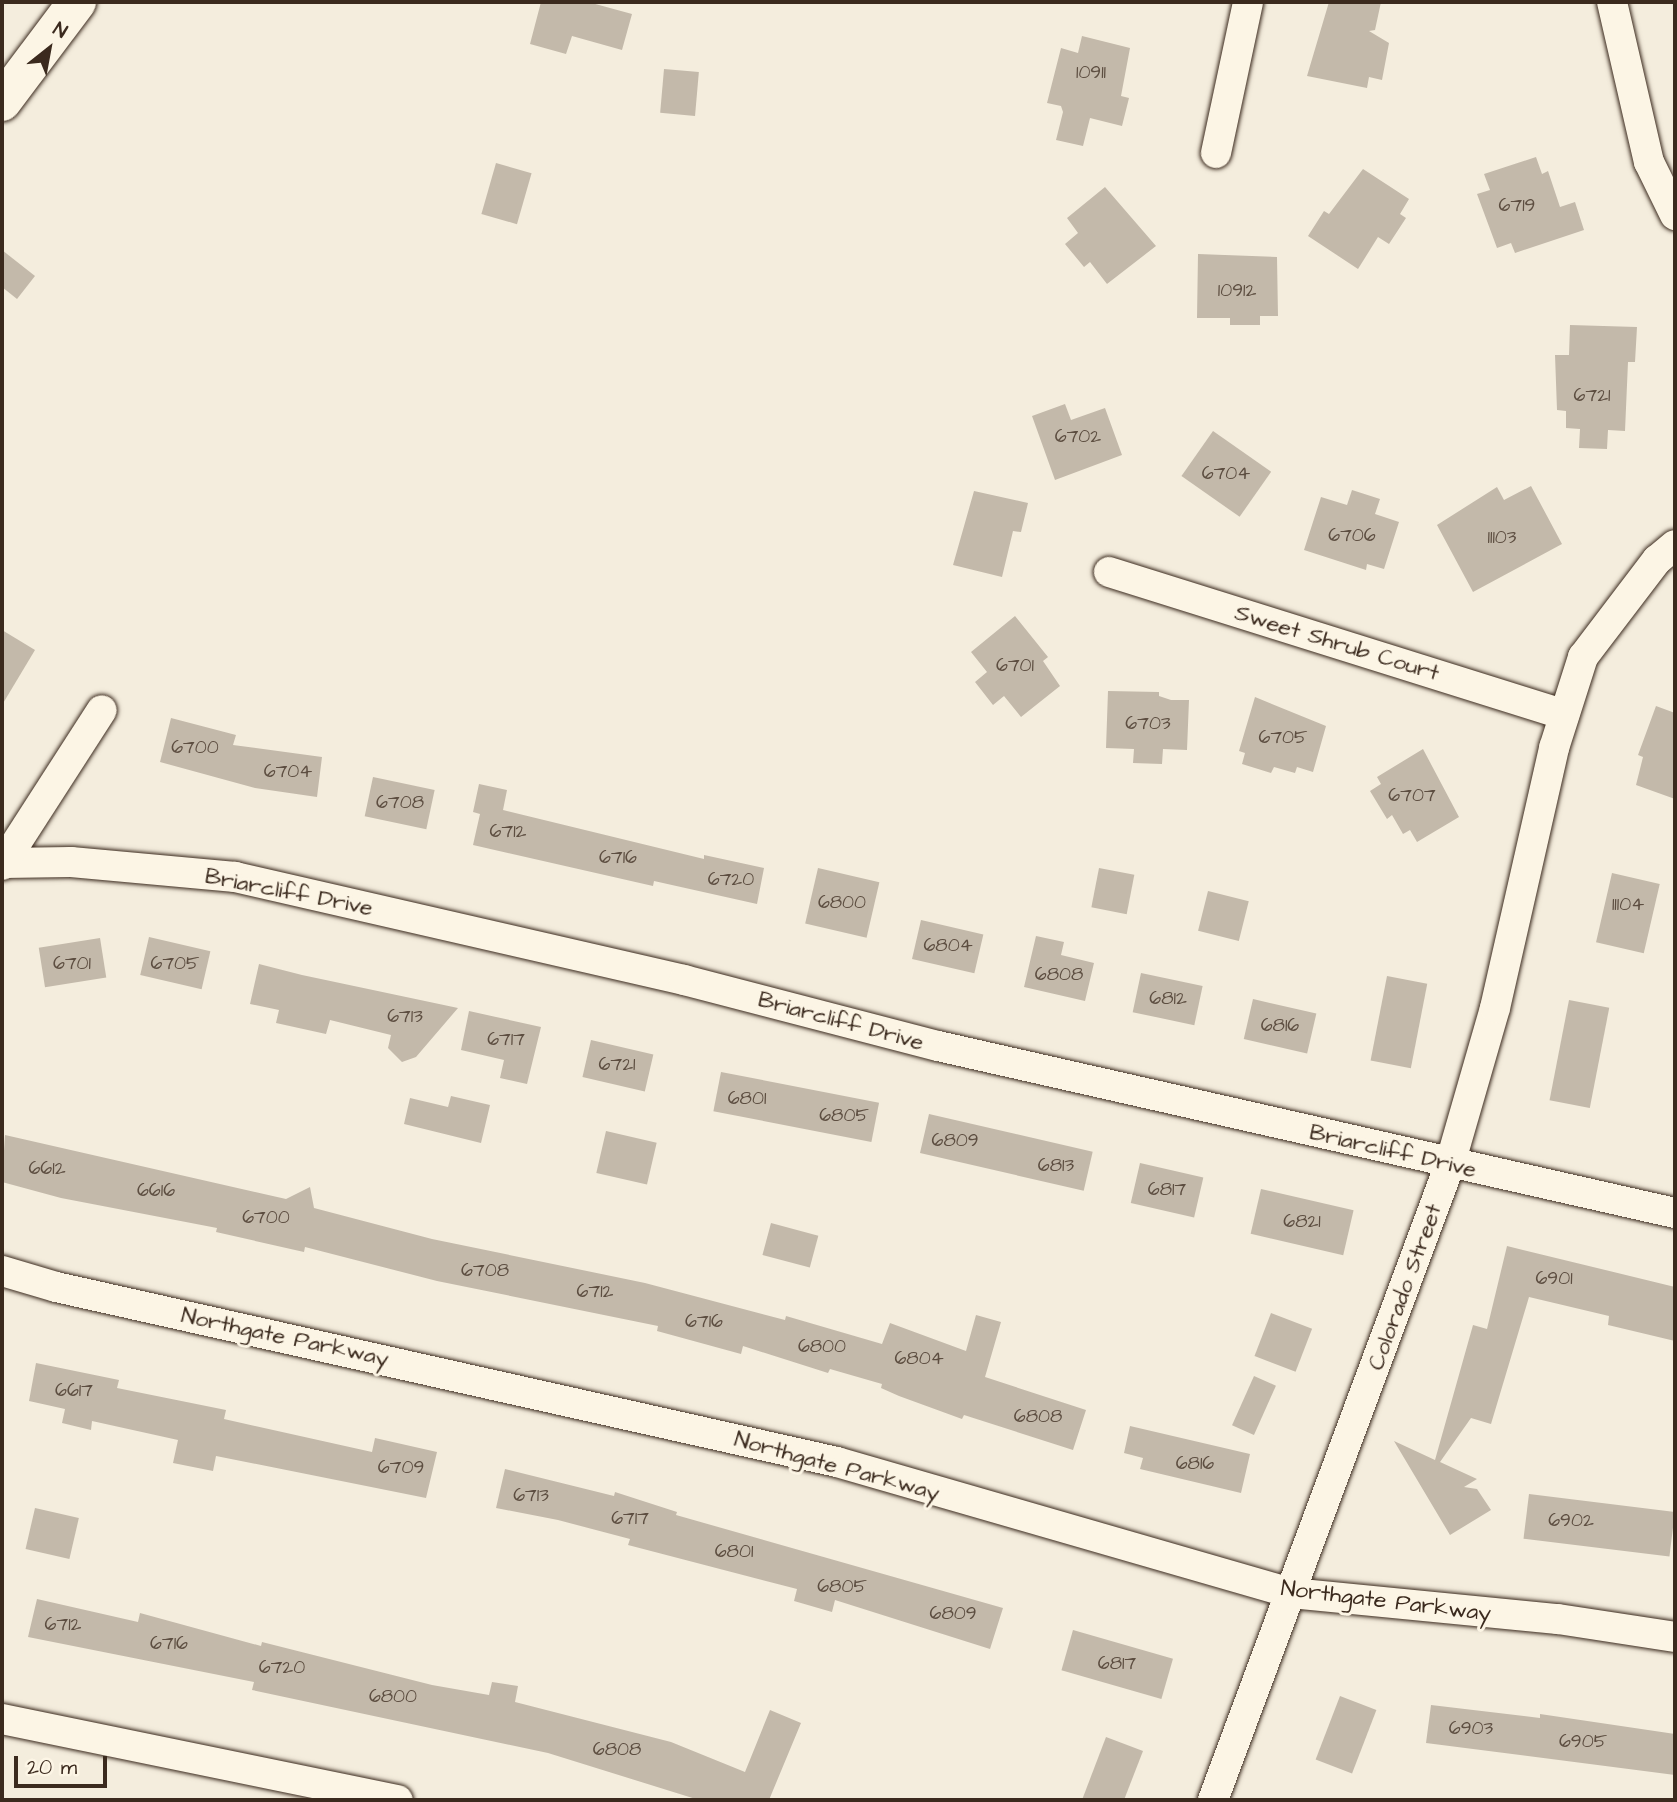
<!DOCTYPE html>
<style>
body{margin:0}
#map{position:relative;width:1677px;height:1802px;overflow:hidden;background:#f4eddd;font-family:"Architects Daughter",sans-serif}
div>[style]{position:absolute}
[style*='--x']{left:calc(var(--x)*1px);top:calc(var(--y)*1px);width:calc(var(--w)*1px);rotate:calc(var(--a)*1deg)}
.building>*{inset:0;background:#c3b9aa;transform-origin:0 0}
.roads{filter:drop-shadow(0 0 2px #3b2a1e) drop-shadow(0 0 2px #3b2a1e)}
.street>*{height:30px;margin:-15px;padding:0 15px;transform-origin:15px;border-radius:15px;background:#fcf5e5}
.secondary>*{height:38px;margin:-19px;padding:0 19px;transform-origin:19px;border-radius:19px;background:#fcf5e5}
span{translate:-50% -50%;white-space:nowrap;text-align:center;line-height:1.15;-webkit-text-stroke:6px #fcf5e5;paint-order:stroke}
.number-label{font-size:19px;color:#5d4e41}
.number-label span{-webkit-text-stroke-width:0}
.street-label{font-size:23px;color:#3b2a1e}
.frame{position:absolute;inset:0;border:4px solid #3b2a1e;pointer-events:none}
.north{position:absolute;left:14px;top:14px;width:70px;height:70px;-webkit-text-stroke:5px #fcf5e5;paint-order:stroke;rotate:31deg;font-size:19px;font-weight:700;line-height:28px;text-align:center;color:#3b2a1e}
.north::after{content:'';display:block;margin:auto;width:24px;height:32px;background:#3b2a1e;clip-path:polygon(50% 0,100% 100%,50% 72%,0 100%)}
.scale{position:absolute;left:14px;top:1756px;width:93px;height:32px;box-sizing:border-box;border:4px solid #3b2a1e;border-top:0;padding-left:9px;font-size:21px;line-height:24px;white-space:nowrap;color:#3b2a1e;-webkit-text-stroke:5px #fcf5e5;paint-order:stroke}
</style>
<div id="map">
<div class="building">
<i style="clip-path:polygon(541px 2px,588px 2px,632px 14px,622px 50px,572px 36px,566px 54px,530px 44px)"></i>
<i style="clip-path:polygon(1329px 2px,1381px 2px,1375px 30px,1369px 31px,1389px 43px,1382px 80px,1369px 77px,1367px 88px,1307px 76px)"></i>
<i style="clip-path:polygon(1082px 36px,1130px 48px,1121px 96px,1129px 98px,1122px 126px,1090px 118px,1083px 146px,1056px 140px,1063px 112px,1061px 106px,1047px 103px,1061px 48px,1078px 53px)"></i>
<i style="left:664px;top:69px;width:35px;height:44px;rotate:5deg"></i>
<i style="clip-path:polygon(1536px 157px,1542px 174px,1548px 171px,1560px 207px,1575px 202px,1584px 230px,1515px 253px,1511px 243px,1497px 248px,1477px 194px,1490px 190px,1484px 174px)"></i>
<i style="left:496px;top:163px;width:37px;height:53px;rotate:16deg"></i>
<i style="clip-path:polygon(1363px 169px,1409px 199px,1400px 214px,1406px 218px,1389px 244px,1378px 237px,1358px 269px,1308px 236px,1324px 211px,1329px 214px)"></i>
<i style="clip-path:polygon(1105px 187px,1156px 246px,1107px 284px,1090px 262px,1084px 267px,1065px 244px,1078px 233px,1067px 218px)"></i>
<i style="clip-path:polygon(2px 250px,35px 276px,17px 299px,2px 287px)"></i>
<i style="clip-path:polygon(1198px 254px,1277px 257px,1278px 316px,1260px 316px,1260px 325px,1230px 325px,1230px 318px,1197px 318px)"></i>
<i style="clip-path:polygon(1570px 325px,1637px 327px,1635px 362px,1628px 362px,1625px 431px,1608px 430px,1607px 449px,1579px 448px,1580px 429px,1566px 428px,1566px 411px,1557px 410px,1555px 355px,1569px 355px)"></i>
<i style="clip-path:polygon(1065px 404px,1071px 420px,1105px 408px,1122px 455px,1055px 480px,1032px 416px)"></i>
<i style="left:1213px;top:431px;width:71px;height:55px;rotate:35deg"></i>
<i style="clip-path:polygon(1531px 486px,1562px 544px,1473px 592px,1437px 525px,1497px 487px,1504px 500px)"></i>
<i style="clip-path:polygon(1352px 490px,1380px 499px,1375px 514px,1399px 522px,1384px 569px,1367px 564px,1366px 570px,1304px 550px,1321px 497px,1347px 505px)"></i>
<i style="clip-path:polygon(974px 491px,1028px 503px,1021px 532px,1013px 531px,1002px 577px,953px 565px)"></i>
<i style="clip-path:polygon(1015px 616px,1048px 657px,1043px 661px,1060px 686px,1021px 717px,1004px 696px,993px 705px,975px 682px,987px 672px,971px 652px)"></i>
<i style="clip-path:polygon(2px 630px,35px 650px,2px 705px)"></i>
<i style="clip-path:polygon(1108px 691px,1159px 692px,1159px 696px,1171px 700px,1189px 700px,1187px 750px,1163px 749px,1162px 764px,1133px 763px,1134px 749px,1106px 748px)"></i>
<i style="clip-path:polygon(1255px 697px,1326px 726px,1313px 772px,1297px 767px,1295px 773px,1274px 767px,1271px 773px,1242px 764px,1245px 753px,1239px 751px)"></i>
<i style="clip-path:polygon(1656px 706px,1675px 713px,1675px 799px,1636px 785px,1643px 757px,1638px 755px)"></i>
<i style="clip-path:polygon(171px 718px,236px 735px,233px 745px,322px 757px,317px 797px,255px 788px,160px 762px)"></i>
<i style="clip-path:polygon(1423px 749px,1459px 817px,1417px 842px,1410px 830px,1403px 834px,1392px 815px,1387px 819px,1370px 791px,1381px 784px,1377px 777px)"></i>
<i style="left:373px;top:777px;width:63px;height:40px;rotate:12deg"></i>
<i style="clip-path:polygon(479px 784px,507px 790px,503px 810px,704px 859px,704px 855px,764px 868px,757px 904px,654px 881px,653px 886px,473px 845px,480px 814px,473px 812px)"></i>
<i style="left:818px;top:868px;width:63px;height:57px;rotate:13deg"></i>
<i style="left:1099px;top:868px;width:36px;height:40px;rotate:11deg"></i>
<i style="left:1612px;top:873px;width:49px;height:71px;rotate:13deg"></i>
<i style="left:1208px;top:891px;width:42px;height:41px;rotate:14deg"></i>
<i style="left:921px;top:920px;width:64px;height:40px;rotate:13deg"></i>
<i style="clip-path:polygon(1036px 936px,1064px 942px,1061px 955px,1094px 963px,1085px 1001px,1024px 987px)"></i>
<i style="left:149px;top:937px;width:63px;height:39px;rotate:13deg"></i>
<i style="left:100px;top:938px;width:40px;height:62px;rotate:81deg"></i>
<i style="clip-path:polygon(259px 964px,302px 975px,458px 1008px,416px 1057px,402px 1062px,388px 1048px,391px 1035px,330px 1020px,326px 1034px,276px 1023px,279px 1010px,250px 1004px)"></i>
<i style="left:1141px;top:973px;width:63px;height:40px;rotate:12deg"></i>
<i style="left:1387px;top:976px;width:41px;height:86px;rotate:11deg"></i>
<i style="left:1253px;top:999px;width:65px;height:41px;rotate:13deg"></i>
<i style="left:1569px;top:1000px;width:41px;height:102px;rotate:11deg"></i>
<i style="clip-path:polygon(469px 1011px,541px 1027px,527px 1084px,500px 1078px,504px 1060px,461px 1050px)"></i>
<i style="left:591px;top:1040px;width:64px;height:38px;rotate:13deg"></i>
<i style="left:721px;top:1072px;width:161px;height:40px;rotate:11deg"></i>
<i style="clip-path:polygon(451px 1096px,490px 1105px,481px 1143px,404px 1124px,410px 1098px,448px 1107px)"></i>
<i style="left:929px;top:1114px;width:168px;height:40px;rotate:13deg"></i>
<i style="left:606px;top:1131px;width:52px;height:43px;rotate:13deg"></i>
<i style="clip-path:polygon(5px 1135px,286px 1199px,310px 1187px,314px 1208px,432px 1239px,645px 1283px,785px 1320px,786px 1316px,882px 1344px,890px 1323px,966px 1351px,976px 1315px,1001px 1322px,985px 1377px,1086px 1410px,1073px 1450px,964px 1415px,962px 1419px,899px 1396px,881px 1388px,882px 1384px,830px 1369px,828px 1373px,743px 1346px,741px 1354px,657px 1331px,658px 1326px,437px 1281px,305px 1247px,304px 1252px,216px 1232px,217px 1228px,61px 1198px,2px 1182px)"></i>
<i style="left:1140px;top:1163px;width:65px;height:41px;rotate:13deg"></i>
<i style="left:1261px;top:1189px;width:95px;height:46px;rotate:13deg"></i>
<i style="left:771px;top:1223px;width:49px;height:33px;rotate:15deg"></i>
<i style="clip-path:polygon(1507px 1246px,1675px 1287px,1675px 1341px,1608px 1325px,1609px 1316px,1529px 1297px,1491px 1424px,1471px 1418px,1440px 1462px,1477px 1479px,1464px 1487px,1477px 1489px,1491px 1510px,1450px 1535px,1394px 1441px,1435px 1460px,1473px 1325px,1487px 1329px)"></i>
<i style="left:1271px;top:1313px;width:44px;height:46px;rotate:21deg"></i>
<i style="clip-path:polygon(36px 1363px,119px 1380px,117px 1388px,226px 1410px,224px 1419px,372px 1452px,375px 1438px,437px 1452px,426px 1498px,216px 1456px,213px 1471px,173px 1463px,178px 1440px,92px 1421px,91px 1430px,62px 1423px,65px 1409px,29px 1401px)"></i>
<i style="left:1254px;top:1376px;width:24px;height:54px;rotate:24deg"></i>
<i style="clip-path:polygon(1130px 1426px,1250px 1454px,1241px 1493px,1140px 1469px,1143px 1458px,1124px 1453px)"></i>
<i style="clip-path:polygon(505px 1469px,614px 1496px,615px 1492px,677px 1512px,676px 1515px,1003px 1608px,990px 1649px,835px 1600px,832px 1612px,794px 1601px,797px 1589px,628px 1545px,630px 1539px,558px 1520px,496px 1508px)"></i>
<i style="left:1529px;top:1494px;width:147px;height:45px;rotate:7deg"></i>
<i style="left:35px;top:1508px;width:45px;height:42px;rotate:13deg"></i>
<i style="clip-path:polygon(37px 1599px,138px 1622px,140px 1613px,261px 1646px,262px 1642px,432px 1685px,489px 1695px,492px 1682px,518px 1686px,515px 1702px,671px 1742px,745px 1772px,770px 1710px,801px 1723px,769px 1800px,699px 1800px,548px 1753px,252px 1690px,254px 1682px,28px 1637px)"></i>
<i style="left:1073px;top:1630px;width:104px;height:42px;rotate:16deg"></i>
<i style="left:1340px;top:1696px;width:39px;height:68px;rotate:21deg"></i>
<i style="clip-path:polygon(1431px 1705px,1540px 1718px,1540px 1714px,1675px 1734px,1675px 1775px,1426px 1743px)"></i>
<i style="clip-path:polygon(1106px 1737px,1143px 1751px,1124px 1800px,1082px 1800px)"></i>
</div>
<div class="roads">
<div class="street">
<i style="--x:1612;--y:2;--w:164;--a:77"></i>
<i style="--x:1649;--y:162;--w:59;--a:63.9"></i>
<i style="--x:1216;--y:153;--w:154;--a:-78"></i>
<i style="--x:1109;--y:572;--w:477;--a:17.4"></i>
<i style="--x:3;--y:863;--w:68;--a:-0.8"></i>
<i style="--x:71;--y:862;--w:165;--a:5.2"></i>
<i style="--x:235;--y:877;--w:461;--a:12.9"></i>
<i style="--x:684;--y:980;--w:262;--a:14.6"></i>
<i style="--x:938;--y:1046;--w:756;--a:12.77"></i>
<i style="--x:2;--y:865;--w:184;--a:-57.2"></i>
<i style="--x:2;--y:1271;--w:56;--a:16.5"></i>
<i style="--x:56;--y:1287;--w:800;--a:12.63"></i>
<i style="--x:837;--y:1462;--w:473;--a:16.1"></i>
<i style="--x:1291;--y:1593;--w:268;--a:5.6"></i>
<i style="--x:1558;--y:1619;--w:118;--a:8.7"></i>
<i style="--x:2;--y:1719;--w:404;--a:11.6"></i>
<i style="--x:1213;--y:1800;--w:679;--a:-69.56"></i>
<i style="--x:1450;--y:1164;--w:162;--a:-73.9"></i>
<i style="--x:1495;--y:1008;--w:267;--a:-77.2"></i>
<i style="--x:1554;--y:748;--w:96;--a:-72.3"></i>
<i style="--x:1583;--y:657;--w:122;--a:-52.7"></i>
<i style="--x:1657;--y:560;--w:23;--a:-40"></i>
</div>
<div class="secondary">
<i style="--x:2;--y:102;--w:125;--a:-53.1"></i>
</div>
</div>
<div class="number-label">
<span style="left:1091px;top:73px">10911</span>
<span style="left:1517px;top:206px">6719</span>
<span style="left:1237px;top:291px">10912</span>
<span style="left:1592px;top:396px">6721</span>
<span style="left:1078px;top:437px">6702</span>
<span style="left:1226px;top:474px">6704</span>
<span style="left:1352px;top:536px">6706</span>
<span style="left:1502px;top:538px">11103</span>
<span style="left:1015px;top:666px">6701</span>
<span style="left:1148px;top:724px">6703</span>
<span style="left:1283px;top:738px">6705</span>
<span style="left:195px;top:748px">6700</span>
<span style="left:288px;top:772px">6704</span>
<span style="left:1412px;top:796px">6707</span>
<span style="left:400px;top:803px">6708</span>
<span style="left:508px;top:832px">6712</span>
<span style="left:618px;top:858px">6716</span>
<span style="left:731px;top:880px">6720</span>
<span style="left:842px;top:903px">6800</span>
<span style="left:1628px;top:905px">11104</span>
<span style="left:948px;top:946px">6804</span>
<span style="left:72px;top:964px">6701</span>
<span style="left:175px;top:964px">6705</span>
<span style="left:1059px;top:975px">6808</span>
<span style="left:1168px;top:999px">6812</span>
<span style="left:405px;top:1017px">6713</span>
<span style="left:1280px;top:1026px">6816</span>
<span style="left:506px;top:1040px">6717</span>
<span style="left:617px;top:1065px">6721</span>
<span style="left:747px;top:1099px">6801</span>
<span style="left:844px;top:1116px">6805</span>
<span style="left:955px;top:1141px">6809</span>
<span style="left:1056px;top:1166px">6813</span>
<span style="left:47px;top:1169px">6612</span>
<span style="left:1167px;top:1190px">6817</span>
<span style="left:156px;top:1191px">6616</span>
<span style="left:266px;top:1218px">6700</span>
<span style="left:1302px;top:1222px">6821</span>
<span style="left:485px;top:1271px">6708</span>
<span style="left:1554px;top:1279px">6901</span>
<span style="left:595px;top:1292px">6712</span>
<span style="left:704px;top:1322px">6716</span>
<span style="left:822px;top:1347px">6800</span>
<span style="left:919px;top:1359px">6804</span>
<span style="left:74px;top:1391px">6617</span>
<span style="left:1038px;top:1417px">6808</span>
<span style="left:1195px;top:1464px">6816</span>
<span style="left:401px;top:1468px">6709</span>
<span style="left:531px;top:1496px">6713</span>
<span style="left:630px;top:1519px">6717</span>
<span style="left:1571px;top:1521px">6902</span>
<span style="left:734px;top:1552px">6801</span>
<span style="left:842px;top:1587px">6805</span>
<span style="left:953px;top:1614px">6809</span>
<span style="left:63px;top:1625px">6712</span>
<span style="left:169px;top:1644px">6716</span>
<span style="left:1117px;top:1664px">6817</span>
<span style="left:282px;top:1668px">6720</span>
<span style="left:393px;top:1697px">6800</span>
<span style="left:1471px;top:1729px">6903</span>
<span style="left:1583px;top:1742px">6905</span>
<span style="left:617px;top:1750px">6808</span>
</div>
<div class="street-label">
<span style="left:1337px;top:643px;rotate:17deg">Sweet Shrub Court</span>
<span style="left:289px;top:892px;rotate:11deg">Briarcliff Drive</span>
<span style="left:841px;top:1021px;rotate:15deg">Briarcliff Drive</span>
<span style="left:1393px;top:1151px;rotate:13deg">Briarcliff Drive</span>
<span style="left:1405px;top:1287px;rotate:-70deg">Colorado Street</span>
<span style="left:285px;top:1337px;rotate:12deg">Northgate Parkway</span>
<span style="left:837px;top:1466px;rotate:15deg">Northgate Parkway</span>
<span style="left:1386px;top:1601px;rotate:7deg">Northgate Parkway</span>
</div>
<div class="frame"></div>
<div class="north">N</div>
<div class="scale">20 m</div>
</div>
